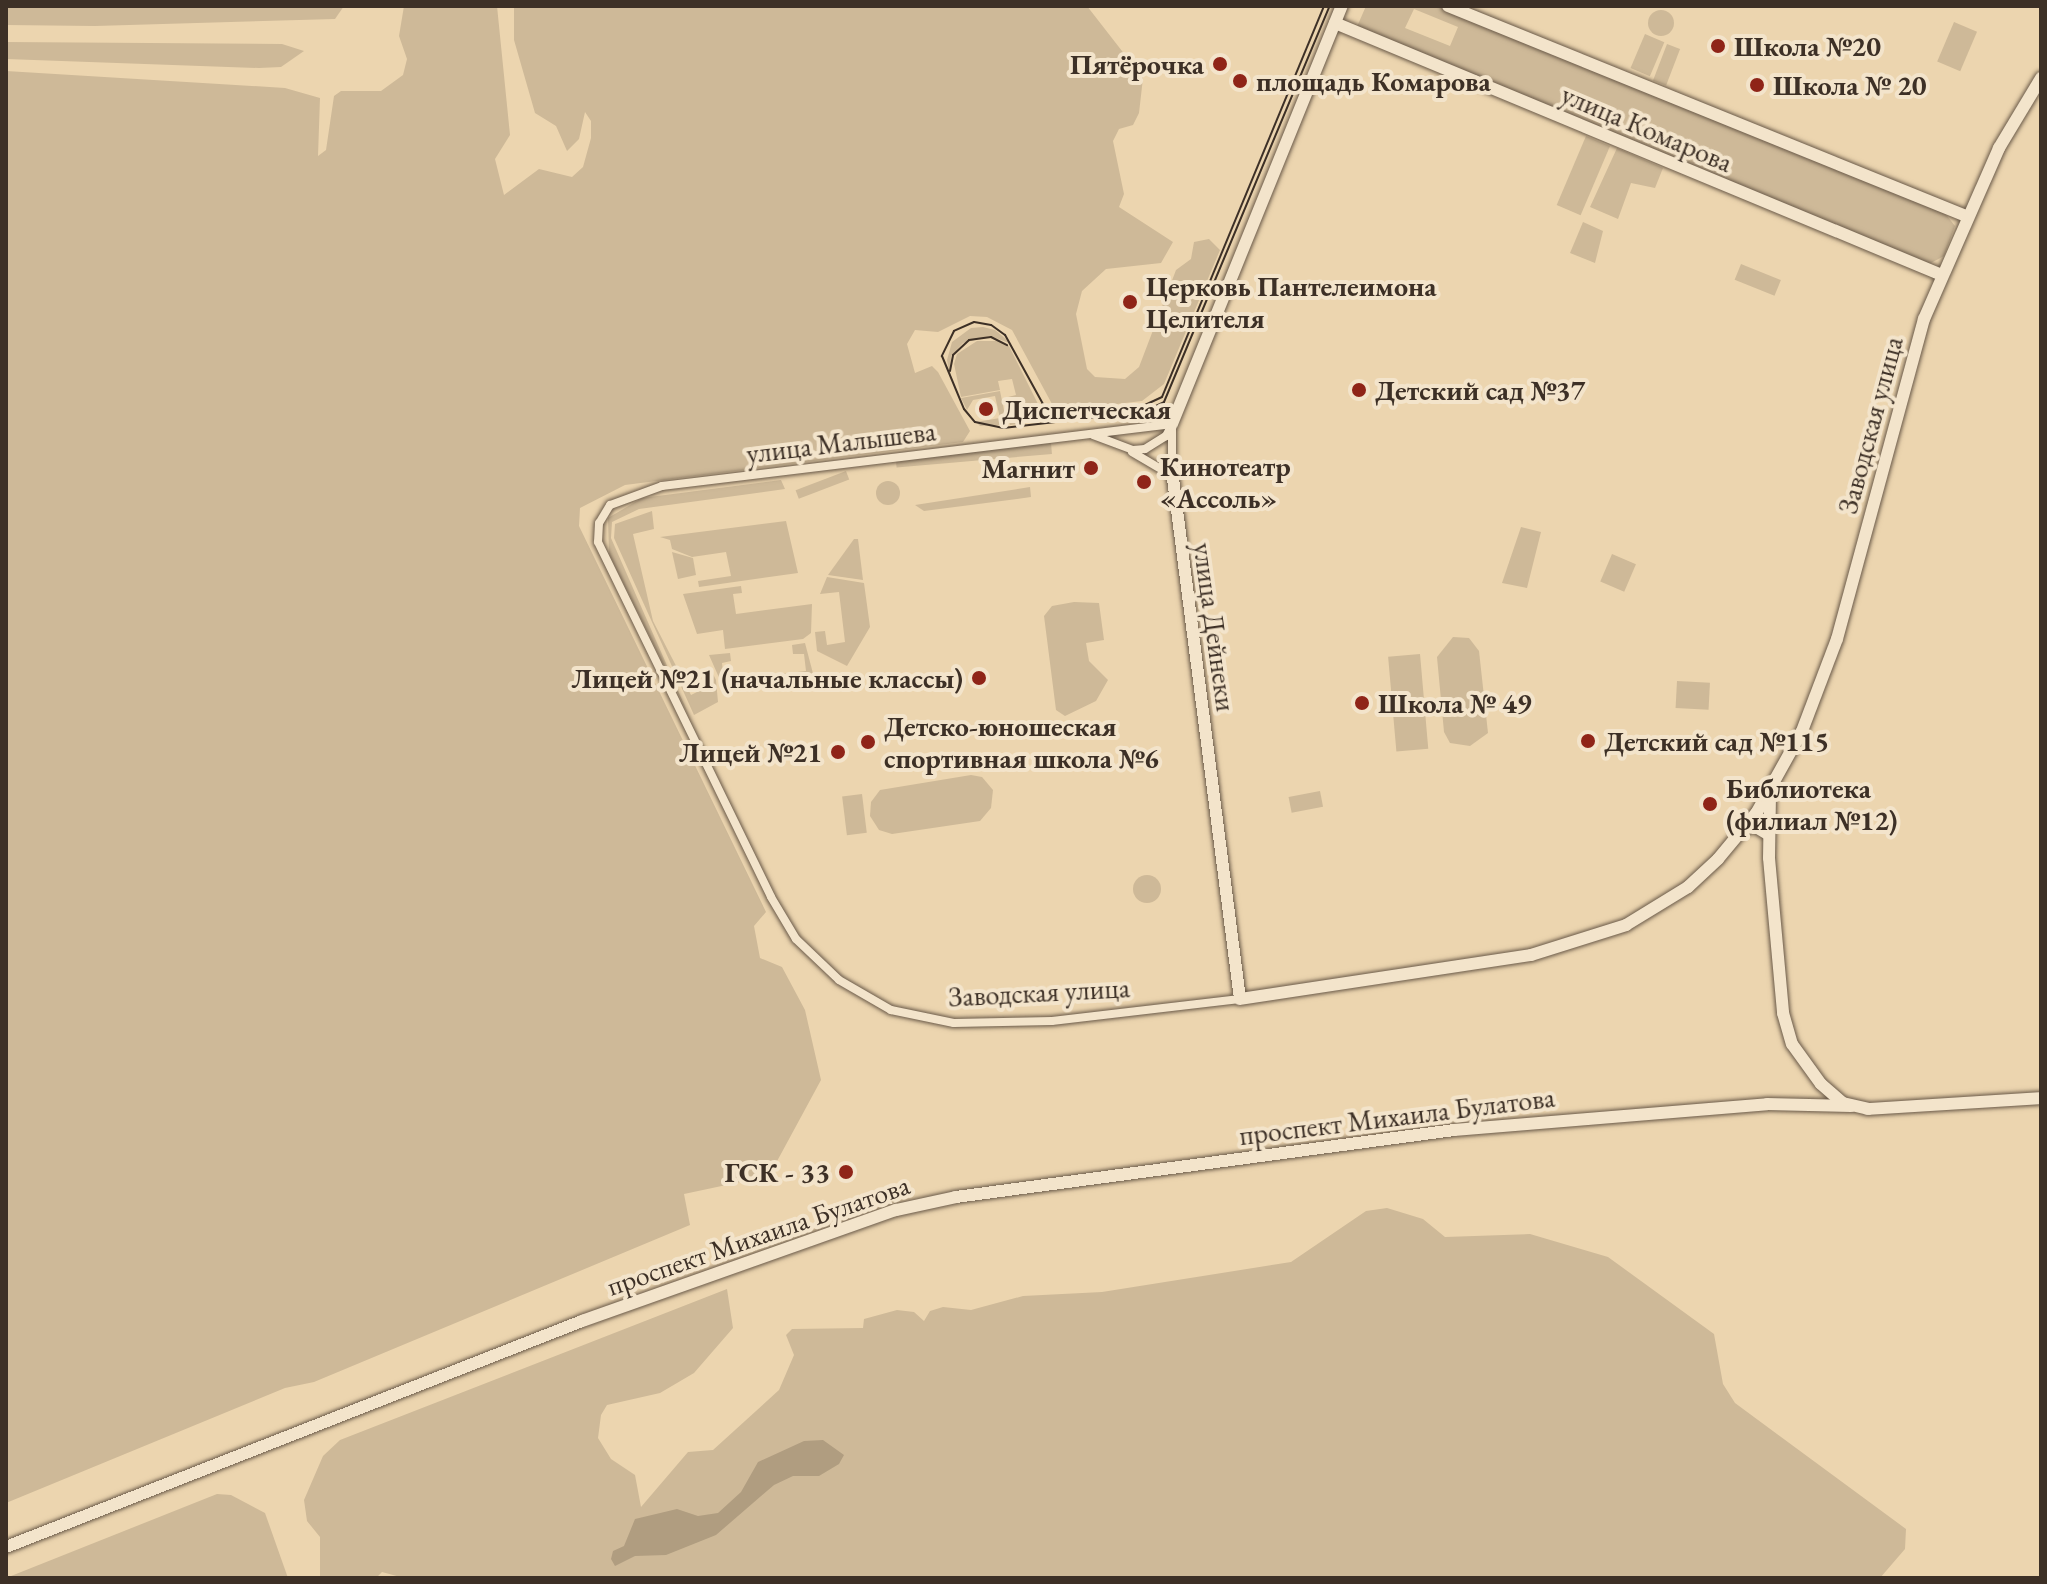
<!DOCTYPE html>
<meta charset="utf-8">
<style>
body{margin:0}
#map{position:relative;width:2047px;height:1584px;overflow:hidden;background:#ecd5af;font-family:"EB Garamond",serif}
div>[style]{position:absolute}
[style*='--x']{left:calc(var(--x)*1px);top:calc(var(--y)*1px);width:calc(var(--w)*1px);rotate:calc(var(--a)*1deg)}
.green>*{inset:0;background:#ceb998;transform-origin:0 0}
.round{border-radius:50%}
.water>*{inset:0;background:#b09d80}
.roads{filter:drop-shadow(0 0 2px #695948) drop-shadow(0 0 2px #695948)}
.street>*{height:8px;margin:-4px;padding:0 4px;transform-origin:4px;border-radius:4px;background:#f3e4cb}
.secondary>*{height:12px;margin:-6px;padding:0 6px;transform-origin:6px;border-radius:6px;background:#f3e4cb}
.tram>*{height:2px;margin:-1px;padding:0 1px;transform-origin:1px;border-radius:1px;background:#3d3026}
.dots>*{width:22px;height:22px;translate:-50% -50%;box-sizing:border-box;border:4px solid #f3e4cb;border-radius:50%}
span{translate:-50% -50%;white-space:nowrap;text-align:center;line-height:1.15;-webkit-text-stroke:8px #f3e4cb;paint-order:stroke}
.poi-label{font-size:28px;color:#3d3026;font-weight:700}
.left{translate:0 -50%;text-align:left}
.right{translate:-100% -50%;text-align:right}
.street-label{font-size:28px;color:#3d3026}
.frame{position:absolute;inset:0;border:8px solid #3d3026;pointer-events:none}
</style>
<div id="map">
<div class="green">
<i style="clip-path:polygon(6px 6px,344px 6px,335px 19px,95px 26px,6px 25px)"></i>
<i style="clip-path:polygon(404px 6px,497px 6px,510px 135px,495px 159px,504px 195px,539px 169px,572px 177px,583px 167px,591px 138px,591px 121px,585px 112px,579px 139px,567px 151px,556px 126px,535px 113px,514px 40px,514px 6px,1087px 6px,1143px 78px,1139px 113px,1133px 125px,1119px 129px,1113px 141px,1124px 194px,1119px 207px,1173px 242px,1161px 263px,1106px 269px,1082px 291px,1076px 314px,1087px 369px,1095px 377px,1125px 379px,1139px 367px,1176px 270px,1191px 259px,1194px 242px,1209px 239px,1220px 250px,1164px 384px,1142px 401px,1066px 410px,1052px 404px,1012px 330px,987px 317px,970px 316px,938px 332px,915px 330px,907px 344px,915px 373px,932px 366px,938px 372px,970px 431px,963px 442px,625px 485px,580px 508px,579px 526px,766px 912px,754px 926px,760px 958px,782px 967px,805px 1010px,821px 1080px,769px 1176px,684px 1194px,690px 1225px,314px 1382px,285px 1388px,6px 1503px,6px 71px,285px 88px,320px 98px,318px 156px,326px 150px,334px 96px,341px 91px,381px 91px,403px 75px,407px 59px,399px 36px)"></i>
<i style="clip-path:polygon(evenodd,1366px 6px,1440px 6px,1940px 207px,1955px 226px,1944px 256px,1929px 264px,1356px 29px,1366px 6px,1414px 9px,1458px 27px,1450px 46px,1405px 28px,1414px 9px)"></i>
<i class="round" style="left:1648px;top:10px;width:26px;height:26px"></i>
<i style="left:1954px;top:22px;width:25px;height:43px;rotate:23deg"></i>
<i style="left:1645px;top:34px;width:21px;height:37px;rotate:23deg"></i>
<i style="clip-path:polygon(6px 42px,282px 44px,304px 51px,281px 67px,259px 68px,6px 59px)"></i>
<i style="left:1667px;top:44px;width:14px;height:39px;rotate:21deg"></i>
<i style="left:1586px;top:136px;width:26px;height:75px;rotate:23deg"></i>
<i style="clip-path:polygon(1617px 148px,1663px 168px,1655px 188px,1631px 183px,1618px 219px,1590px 207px)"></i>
<i style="clip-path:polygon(1583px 222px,1603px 231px,1595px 263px,1570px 253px)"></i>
<i style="left:1741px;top:264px;width:43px;height:17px;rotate:22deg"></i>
<i style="clip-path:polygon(983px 327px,995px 330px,1012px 344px,990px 336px,963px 343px,951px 356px,950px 376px,947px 360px,952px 342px,971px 328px)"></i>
<i style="clip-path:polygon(977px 341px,1000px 341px,1009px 346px,1039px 406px,1061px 419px,1010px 425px,1004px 398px,1016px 395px,1012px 379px,998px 381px,1000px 390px,961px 397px,954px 364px,957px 354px)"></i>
<i style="clip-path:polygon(1000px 391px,1007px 425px,980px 426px,976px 422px,1000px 418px,995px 396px,973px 400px,967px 410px,961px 398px)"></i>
<i style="left:1051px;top:443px;width:11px;height:156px;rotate:85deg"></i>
<i style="left:846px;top:471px;width:9px;height:54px;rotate:69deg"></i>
<i style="clip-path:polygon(781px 480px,785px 489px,639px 509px,612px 522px,611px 538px,690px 718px,609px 554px,608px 518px,642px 498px)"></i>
<i class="round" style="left:876px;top:481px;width:24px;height:24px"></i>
<i style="clip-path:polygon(1030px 487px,1031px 497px,1017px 499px,924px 511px,915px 505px)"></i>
<i style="clip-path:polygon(652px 511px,654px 529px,633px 534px,653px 621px,691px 695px,709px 686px,704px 676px,712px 672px,716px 680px,718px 702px,694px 715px,614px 538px,615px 524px)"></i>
<i style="clip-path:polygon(786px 521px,798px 573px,699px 587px,698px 581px,731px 576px,726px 552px,692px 557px,672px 549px,670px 540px,660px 537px)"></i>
<i style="clip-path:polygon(1521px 527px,1541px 532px,1527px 588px,1502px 583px)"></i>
<i style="clip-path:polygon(854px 539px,858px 539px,863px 580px,828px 575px)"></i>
<i style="clip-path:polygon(672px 552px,693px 558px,696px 575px,678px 579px)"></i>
<i style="left:1612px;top:554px;width:26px;height:30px;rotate:23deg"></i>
<i style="clip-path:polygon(827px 577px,864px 583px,870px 627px,847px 666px,817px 651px,815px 632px,825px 631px,827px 645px,845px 642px,839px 592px,820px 594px)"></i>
<i style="clip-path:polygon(741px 586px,742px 593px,733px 594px,736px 614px,812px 604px,811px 633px,803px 639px,725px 649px,723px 630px,697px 634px,683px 594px)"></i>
<i style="clip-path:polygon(1074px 602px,1099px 603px,1104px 640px,1086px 643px,1089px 661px,1108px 680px,1096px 701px,1065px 716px,1056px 710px,1044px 616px,1052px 606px)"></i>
<i style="clip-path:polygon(1453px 637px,1469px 638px,1479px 651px,1488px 733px,1470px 746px,1450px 743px,1444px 732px,1437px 657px)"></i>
<i style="clip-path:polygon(805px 643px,815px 681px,725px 691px,709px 655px,730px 653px,731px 661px,722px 663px,724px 681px,806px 671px,804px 654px,793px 654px,792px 645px)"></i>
<i style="left:1420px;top:654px;width:95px;height:32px;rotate:85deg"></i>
<i style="left:1677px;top:681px;width:33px;height:27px;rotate:3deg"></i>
<i style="clip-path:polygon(971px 775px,982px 777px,993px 790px,991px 808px,980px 821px,892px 834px,879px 830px,870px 816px,871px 802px,880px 790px)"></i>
<i style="left:1320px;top:791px;width:16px;height:32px;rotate:79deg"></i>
<i style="left:862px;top:794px;width:39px;height:20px;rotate:83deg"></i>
<i class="round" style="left:1133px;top:875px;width:28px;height:28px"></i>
<i style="clip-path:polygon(1387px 1208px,1423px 1219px,1445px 1237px,1530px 1234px,1608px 1257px,1714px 1334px,1723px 1384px,1735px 1403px,1906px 1529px,1905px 1549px,1880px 1578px,404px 1578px,382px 1572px,376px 1578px,320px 1578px,320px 1537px,307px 1521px,304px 1500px,323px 1456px,340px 1440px,727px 1289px,733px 1328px,694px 1373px,660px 1393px,607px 1405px,601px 1415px,598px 1438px,611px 1459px,635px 1475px,641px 1507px,688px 1452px,713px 1450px,779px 1390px,794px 1355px,786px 1335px,792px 1329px,863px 1328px,864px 1319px,897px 1310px,914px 1312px,924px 1321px,930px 1311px,943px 1307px,971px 1310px,1023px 1296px,1102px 1292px,1291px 1262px,1366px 1211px)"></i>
<i style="clip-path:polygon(217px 1494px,231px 1495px,265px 1513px,288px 1578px,6px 1578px)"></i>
</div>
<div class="water">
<i style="clip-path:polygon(823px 1440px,844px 1455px,839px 1464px,819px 1476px,793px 1476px,774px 1485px,716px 1535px,666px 1555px,635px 1556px,615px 1566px,611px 1559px,613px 1551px,624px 1546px,635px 1519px,677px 1509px,698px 1516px,718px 1513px,741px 1492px,758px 1462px,804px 1441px)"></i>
</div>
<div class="roads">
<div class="street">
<i style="--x:1172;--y:424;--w:514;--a:173.07"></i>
<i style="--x:662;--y:486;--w:55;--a:159.9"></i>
<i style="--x:610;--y:505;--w:21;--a:121"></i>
<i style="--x:599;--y:523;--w:19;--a:93"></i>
<i style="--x:598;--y:542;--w:395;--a:64"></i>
<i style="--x:771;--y:897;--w:49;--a:59.2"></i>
<i style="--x:796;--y:939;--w:59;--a:43.6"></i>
<i style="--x:839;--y:980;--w:60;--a:30"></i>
<i style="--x:891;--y:1010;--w:64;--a:11.7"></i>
<i style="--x:954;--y:1023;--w:98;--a:-1.2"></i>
<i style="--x:1052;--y:1021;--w:189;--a:-6.7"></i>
<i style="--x:1172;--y:428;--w:43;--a:90"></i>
<i style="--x:1093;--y:435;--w:43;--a:20.6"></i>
<i style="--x:1133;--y:450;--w:12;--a:-5"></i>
<i style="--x:1145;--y:449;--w:25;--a:-32"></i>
<i style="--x:1166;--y:436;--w:13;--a:-63"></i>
<i style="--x:1132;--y:452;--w:45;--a:30.5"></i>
<i style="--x:1742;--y:832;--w:13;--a:-18"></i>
<i style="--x:1754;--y:828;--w:17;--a:31"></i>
</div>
<div class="secondary">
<i style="--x:1448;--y:6;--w:559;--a:22.07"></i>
<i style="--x:1335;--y:23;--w:657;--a:22.55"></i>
<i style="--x:1172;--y:424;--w:451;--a:-67.9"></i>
<i style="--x:1172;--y:471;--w:532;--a:82.66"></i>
<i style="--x:1240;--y:999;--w:294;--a:-8.6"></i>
<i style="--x:1531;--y:955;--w:100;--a:-17.5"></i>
<i style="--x:1626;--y:925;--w:73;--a:-31.5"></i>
<i style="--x:1688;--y:887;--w:41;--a:-43"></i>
<i style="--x:1718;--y:859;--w:61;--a:-50.3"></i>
<i style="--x:1757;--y:812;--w:93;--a:-60.9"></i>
<i style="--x:1802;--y:731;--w:98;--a:-69.2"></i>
<i style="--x:1837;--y:639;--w:332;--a:-74.8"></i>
<i style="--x:1924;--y:319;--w:187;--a:-66.3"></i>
<i style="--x:1999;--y:148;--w:82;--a:-59"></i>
<i style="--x:1770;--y:795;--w:63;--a:90.9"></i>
<i style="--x:1769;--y:858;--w:156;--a:84.8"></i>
<i style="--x:1783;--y:1013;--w:32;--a:74"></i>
<i style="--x:1792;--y:1044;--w:49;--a:54.1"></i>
<i style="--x:1821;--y:1084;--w:29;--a:41"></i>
<i style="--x:1843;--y:1103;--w:26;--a:13"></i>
<i style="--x:1868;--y:1109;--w:173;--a:-3.6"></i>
<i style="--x:6;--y:1547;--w:619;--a:-21.42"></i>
<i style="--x:582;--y:1321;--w:333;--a:-19.5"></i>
<i style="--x:896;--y:1210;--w:61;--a:-12.2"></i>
<i style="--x:956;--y:1197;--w:502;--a:-7.66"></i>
<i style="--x:1454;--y:1130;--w:314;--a:-4.7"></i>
<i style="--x:1767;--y:1104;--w:84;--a:1.4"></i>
</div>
</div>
<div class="tram">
<i style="--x:1324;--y:6;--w:423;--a:112.5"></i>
<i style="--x:1162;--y:397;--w:26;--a:155"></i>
<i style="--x:1138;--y:408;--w:80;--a:175"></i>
<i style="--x:1058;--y:415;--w:19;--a:-144"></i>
<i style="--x:1043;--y:404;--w:79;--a:-118.8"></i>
<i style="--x:1005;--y:335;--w:17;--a:-144"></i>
<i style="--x:991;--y:325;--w:17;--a:-170"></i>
<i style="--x:974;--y:322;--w:22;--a:156"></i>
<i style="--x:954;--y:331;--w:28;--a:116"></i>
<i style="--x:942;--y:356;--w:57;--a:67.5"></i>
<i style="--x:964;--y:409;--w:17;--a:50"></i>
<i style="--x:975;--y:422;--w:29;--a:12"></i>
<i style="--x:1003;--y:428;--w:141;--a:-6.5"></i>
<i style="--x:1143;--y:412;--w:23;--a:-25"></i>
<i style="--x:1164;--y:402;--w:429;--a:-67.3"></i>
<i style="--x:950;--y:371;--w:16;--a:-79"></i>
<i style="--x:953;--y:355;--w:22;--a:-43"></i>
<i style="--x:969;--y:340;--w:22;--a:-8"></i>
<i style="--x:991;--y:337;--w:18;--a:27"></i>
</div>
<div class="dots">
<i style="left:1718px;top:46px;background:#8f2418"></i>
<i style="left:1220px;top:64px;background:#8f2418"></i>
<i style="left:1240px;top:81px;background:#8f2418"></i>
<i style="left:1757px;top:85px;background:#8f2418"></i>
<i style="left:1130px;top:302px;background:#8f2418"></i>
<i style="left:1359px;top:390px;background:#8f2418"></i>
<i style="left:986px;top:409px;background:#8f2418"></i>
<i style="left:1091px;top:468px;background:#8f2418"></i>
<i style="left:1144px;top:482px;background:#8f2418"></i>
<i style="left:979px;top:678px;background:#8f2418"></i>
<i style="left:1362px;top:703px;background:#8f2418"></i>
<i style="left:1588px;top:741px;background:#8f2418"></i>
<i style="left:868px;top:742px;background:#8f2418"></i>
<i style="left:838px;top:752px;background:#8f2418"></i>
<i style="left:1710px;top:804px;background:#8f2418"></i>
<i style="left:846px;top:1172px;background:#8f2418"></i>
</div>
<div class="poi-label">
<span class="left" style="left:1734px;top:46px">Школа №20</span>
<span class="right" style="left:1204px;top:64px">Пятёрочка</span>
<span class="left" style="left:1256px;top:81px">площадь Комарова</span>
<span class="left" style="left:1773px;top:85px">Школа № 20</span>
<span class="left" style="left:1146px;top:302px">Церковь Пантелеимона<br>Целителя</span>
<span class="left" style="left:1375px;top:390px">Детский сад №37</span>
<span class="left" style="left:1002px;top:409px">Диспетческая</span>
<span class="left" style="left:1160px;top:482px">Кинотеатр<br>«Ассоль»</span>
<span class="right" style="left:1075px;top:468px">Магнит</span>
<span class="right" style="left:963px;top:678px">Лицей №21 (начальные классы)</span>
<span class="left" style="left:1378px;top:703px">Школа № 49</span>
<span class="left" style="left:884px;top:742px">Детско-юношеская<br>спортивная школа №6</span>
<span class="left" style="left:1604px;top:741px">Детский сад №115</span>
<span class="right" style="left:822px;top:752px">Лицей №21</span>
<span class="left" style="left:1726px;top:804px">Библиотека<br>(филиал №12)</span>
<span class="right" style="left:830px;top:1172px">ГСК - 33</span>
</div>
<div class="street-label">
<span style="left:1647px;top:128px;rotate:23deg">улица Комарова</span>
<span style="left:1870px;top:425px;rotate:-75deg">Заводская улица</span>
<span style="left:841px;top:442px;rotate:-7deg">улица Малышева</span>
<span style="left:1215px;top:627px;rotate:82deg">улица Дейнеки</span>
<span style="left:1039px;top:992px;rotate:-3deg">Заводская улица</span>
<span style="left:1397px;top:1116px;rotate:-7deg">проспект Михаила Булатова</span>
<span style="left:758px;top:1235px;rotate:-19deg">проспект Михаила Булатова</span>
</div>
<div class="frame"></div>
</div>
